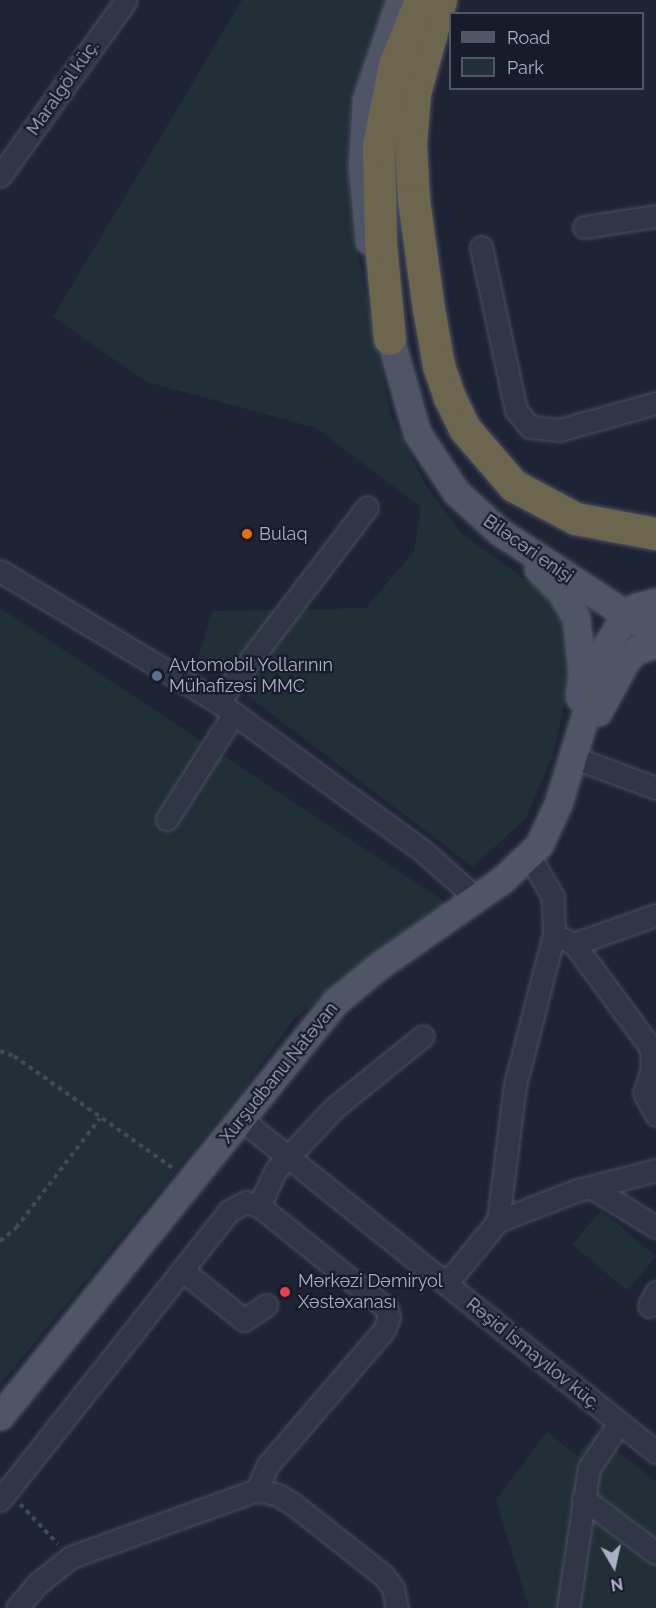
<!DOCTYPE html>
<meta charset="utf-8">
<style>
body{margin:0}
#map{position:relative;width:656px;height:1608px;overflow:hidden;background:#1e2335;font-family:Raleway,sans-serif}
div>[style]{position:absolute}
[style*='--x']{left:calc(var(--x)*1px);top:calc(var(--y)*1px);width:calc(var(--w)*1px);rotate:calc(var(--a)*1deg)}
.green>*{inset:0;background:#203036;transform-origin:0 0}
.path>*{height:4px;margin-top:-2px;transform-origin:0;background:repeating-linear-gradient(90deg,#3d4d54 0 4.5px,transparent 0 9px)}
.roads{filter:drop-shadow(0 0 2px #4c5061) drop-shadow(0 0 2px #4c5061)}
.minor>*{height:21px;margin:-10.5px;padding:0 10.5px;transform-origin:10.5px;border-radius:10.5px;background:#313646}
.major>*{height:27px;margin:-13.5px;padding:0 13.5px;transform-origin:13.5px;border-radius:13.5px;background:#4f5466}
.highway>*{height:32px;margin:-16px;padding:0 16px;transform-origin:16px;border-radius:16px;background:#6c664e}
.dots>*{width:16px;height:16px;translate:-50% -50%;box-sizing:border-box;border:3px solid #171b2a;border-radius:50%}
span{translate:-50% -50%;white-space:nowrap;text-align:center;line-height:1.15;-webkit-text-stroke:4.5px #171b2a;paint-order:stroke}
.street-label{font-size:18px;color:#abb0c4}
.poi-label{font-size:18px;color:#abb0c4}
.left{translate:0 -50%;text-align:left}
.legend{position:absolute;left:449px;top:12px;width:195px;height:78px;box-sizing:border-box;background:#171b2a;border:2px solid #525768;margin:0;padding:8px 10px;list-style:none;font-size:18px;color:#abb0c4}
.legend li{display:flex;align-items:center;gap:12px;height:30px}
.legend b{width:30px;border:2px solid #525768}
.north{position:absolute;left:584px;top:1536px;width:60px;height:60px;-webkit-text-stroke:4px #171b2a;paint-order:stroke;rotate:171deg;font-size:16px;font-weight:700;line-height:24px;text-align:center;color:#abb0c4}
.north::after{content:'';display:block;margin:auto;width:21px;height:27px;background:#abb0c4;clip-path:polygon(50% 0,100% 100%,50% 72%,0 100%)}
</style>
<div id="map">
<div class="green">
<i style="clip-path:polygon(242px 0,386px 0,351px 103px,348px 160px,352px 225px,392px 419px,426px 485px,461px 533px,544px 593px,565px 622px,574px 659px,554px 752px,526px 818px,473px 867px,198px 658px,212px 611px,366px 608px,414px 551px,421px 507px,316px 428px,147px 382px,53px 317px)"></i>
<i style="clip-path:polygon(0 608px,447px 903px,295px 1018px,241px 1092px,0 1385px)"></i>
<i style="left:601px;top:1210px;width:72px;height:45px;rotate:40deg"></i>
<i style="clip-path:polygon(547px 1432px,577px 1456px,595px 1433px,656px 1482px,656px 1608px,529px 1608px,496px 1500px)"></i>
</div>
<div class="path">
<i style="--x:0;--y:1051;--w:15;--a:20"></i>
<i style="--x:14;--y:1056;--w:194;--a:35.2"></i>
<i style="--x:0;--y:1241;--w:21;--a:-39"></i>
<i style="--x:16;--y:1228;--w:138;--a:-52.6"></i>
<i style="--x:20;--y:1504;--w:55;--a:46.5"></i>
</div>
<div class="roads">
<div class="minor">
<i style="--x:0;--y:176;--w:216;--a:-54.4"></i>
<i style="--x:584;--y:227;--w:73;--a:-8.7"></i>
<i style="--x:481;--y:247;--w:167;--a:77.9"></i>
<i style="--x:516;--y:410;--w:22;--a:51"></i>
<i style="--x:530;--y:427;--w:29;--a:6"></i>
<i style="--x:559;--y:430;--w:101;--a:-15.6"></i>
<i style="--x:0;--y:571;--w:254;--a:31"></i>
<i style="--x:218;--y:702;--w:253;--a:36"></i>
<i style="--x:423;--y:851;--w:72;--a:41.6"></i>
<i style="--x:218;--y:702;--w:245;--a:-52.6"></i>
<i style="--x:572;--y:757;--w:90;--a:20.3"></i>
<i style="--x:167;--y:819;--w:125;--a:-57.7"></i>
<i style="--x:564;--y:939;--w:11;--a:27"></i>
<i style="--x:574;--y:944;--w:87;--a:-19.5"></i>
<i style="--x:574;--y:944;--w:129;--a:53.5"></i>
<i style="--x:651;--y:1048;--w:21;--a:87"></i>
<i style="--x:652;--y:1069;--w:25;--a:108"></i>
<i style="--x:644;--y:1093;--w:25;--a:61"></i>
<i style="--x:242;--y:1120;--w:531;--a:38.73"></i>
<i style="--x:591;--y:1187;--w:76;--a:31.6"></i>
<i style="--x:498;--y:1221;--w:137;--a:-82.9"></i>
<i style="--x:515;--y:1085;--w:156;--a:-75.5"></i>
<i style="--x:554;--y:934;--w:37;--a:-92"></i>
<i style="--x:553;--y:897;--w:48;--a:-120.3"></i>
<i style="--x:182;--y:1270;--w:80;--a:38.9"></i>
<i style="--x:244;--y:1320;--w:27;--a:-34"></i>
<i style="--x:446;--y:1284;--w:82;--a:-50.5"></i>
<i style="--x:498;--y:1221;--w:83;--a:-21.3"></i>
<i style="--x:575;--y:1191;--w:84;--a:-14.5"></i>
<i style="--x:649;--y:1306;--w:16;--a:-63"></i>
<i style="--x:257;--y:1490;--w:26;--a:-67"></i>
<i style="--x:267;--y:1466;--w:179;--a:-49.3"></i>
<i style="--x:384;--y:1330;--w:14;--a:-69"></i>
<i style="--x:389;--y:1317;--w:9;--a:-108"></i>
<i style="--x:386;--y:1308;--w:163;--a:-141.2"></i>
<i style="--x:259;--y:1206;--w:38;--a:-65"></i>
<i style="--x:275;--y:1171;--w:86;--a:-46.9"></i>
<i style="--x:334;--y:1108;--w:114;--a:-39"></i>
<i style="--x:583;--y:1498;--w:91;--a:37"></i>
<i style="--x:0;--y:1500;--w:369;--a:-51.6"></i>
<i style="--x:229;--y:1211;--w:19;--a:-28"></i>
<i style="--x:246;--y:1202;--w:14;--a:17"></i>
<i style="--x:17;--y:1608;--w:31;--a:-50"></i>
<i style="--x:37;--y:1584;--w:43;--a:-38.5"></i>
<i style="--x:71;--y:1557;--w:198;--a:-19.8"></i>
<i style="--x:257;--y:1490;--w:22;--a:13"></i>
<i style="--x:278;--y:1495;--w:17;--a:31"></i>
<i style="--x:293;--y:1504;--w:115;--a:38.3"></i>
<i style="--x:383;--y:1575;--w:16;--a:52"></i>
<i style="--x:393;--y:1588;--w:20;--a:79"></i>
<i style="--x:568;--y:1608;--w:142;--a:-81.5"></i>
<i style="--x:589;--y:1468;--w:54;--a:-56.3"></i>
</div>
<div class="major">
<i style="--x:369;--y:241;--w:74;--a:-95.4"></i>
<i style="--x:362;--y:167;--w:67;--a:-86.6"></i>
<i style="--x:366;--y:100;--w:106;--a:-71.2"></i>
<i style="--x:385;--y:320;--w:117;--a:74.2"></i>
<i style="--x:417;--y:433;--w:71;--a:56.5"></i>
<i style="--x:456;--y:492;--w:59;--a:42.3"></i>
<i style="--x:500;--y:532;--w:186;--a:33.2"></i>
<i style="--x:538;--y:569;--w:33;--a:45"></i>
<i style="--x:561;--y:592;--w:30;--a:60"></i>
<i style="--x:576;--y:618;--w:55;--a:83.8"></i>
<i style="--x:582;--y:673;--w:24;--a:97"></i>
<i style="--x:598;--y:712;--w:60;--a:-61.3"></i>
<i style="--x:627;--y:659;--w:13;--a:-42"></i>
<i style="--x:637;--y:650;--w:20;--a:-18"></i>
<i style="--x:0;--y:1416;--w:533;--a:-51.02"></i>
<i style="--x:335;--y:1002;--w:58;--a:-39.4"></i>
<i style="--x:380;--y:965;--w:149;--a:-34.9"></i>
<i style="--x:502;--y:880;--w:51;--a:-43.4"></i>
<i style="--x:539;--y:845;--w:45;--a:-65.1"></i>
<i style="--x:558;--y:804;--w:166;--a:-72.9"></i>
<i style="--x:607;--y:645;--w:35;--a:-59"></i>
<i style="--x:625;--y:615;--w:14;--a:-36"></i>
<i style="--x:636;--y:607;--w:21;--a:-14"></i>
</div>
<div class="highway">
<i style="--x:441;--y:0;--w:98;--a:105.5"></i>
<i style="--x:415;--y:94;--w:51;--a:94.5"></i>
<i style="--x:411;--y:145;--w:55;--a:86.9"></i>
<i style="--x:414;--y:200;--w:110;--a:82.2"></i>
<i style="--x:429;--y:309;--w:58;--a:80"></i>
<i style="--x:439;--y:366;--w:34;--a:71"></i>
<i style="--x:450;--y:398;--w:34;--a:64"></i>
<i style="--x:465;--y:429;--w:75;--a:49.3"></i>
<i style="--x:514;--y:486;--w:70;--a:28"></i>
<i style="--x:576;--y:519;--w:81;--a:10.6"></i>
<i style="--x:390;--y:339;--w:96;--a:-95.4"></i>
<i style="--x:381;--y:243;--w:98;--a:-91.2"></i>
<i style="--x:379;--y:145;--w:82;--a:-78.7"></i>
<i style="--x:395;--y:65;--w:69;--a:-67.9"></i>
</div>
</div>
<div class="dots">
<i style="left:247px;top:534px;background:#e8710a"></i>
<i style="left:157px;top:676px;background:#5c6f8a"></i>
<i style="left:285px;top:1292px;background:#e0444e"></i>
</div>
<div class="street-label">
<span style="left:63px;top:88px;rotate:-55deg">Maralgöl küç.</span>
<span style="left:528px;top:549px;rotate:35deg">Biləcəri enişi</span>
<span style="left:279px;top:1073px;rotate:-51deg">Xurşudbanu Natəvan</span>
<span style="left:533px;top:1354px;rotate:39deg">Rəşid İsmayılov küç.</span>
</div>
<div class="poi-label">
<span class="left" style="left:259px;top:534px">Bulaq</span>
<span class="left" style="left:169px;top:676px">Avtomobil Yollarının<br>Mühafizəsi MMC</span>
<span class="left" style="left:298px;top:1292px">Mərkəzi Dəmiryol<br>Xəstəxanası</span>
</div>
<ul class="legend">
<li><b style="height:8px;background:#4f5466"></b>Road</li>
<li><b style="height:16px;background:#203036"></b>Park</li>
</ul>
<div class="north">N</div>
</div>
